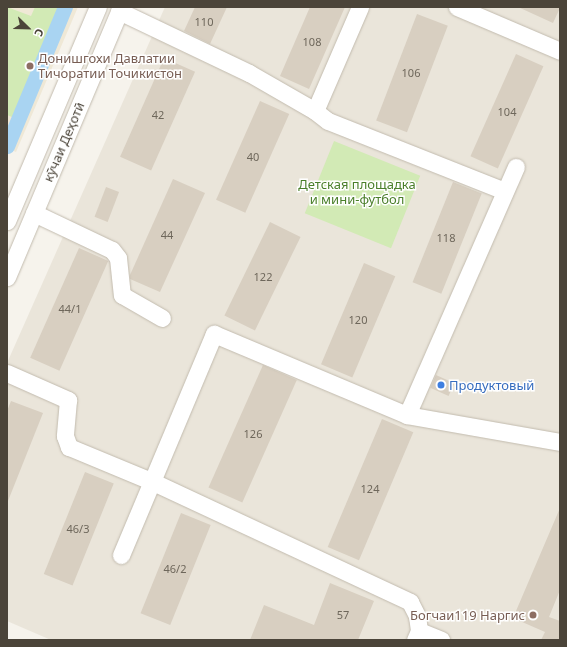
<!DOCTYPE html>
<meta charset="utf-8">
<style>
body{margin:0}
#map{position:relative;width:567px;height:647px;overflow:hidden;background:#f6f3ec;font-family:"Noto Sans",sans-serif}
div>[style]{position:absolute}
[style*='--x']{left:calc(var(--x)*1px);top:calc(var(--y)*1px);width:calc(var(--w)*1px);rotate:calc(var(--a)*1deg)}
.residential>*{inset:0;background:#eae5da}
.education>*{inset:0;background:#efe8d6}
.green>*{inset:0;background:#d2eab5;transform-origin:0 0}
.canal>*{height:15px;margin:-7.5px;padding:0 7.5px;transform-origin:7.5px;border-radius:7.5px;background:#a9d4f2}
.building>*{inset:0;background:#d8cfc1;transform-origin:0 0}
.roads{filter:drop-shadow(0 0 1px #c2bbae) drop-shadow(0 0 1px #c2bbae)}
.minor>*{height:17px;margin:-8.5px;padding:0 8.5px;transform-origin:8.5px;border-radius:8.5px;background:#fff}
.dots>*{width:11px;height:11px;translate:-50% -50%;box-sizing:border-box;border:2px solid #fff;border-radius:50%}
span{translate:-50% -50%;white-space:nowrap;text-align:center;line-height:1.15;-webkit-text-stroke:3px #fff;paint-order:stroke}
.number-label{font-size:11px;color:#6e675b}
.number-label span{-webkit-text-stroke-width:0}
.education-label{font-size:13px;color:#785e54}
.left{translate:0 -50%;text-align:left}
.right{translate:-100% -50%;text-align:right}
.street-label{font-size:13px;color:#4b4439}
.park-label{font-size:13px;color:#4a7f2a}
.shop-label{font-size:13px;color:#366cbe}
.frame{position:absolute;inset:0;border:8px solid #4b4439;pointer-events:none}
.north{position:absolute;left:8px;top:8px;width:40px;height:40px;-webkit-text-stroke:3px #fff;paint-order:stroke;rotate:113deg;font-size:11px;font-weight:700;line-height:16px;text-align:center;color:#4b4439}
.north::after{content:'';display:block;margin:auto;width:14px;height:18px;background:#4b4439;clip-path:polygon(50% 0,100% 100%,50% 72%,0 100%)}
</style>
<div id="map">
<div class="residential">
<i style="clip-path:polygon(165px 7px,560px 7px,560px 640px,51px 640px,7px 621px,7px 363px)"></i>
</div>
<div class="education">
<i style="clip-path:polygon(7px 7px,78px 7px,16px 152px,7px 148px)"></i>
</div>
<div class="green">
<i style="clip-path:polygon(7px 7px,31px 16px,35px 7px,73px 7px,22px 121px,7px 115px)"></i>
<i style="left:334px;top:141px;width:93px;height:78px;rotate:22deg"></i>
</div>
<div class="canal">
<i style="--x:7;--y:146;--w:151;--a:-67.4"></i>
</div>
<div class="building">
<i style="clip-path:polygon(195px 7px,227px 7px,210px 44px,184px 31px)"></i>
<i style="clip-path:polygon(310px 7px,345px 7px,309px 89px,280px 76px)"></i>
<i style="clip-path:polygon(518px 7px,560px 7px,560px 8px,553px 23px)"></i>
<i style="left:417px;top:14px;width:33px;height:114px;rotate:21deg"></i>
<i style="left:516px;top:54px;width:30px;height:112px;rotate:24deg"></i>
<i style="left:164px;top:58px;width:34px;height:108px;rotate:24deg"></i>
<i style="left:260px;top:101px;width:32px;height:108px;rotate:24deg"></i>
<i style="clip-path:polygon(173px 179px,205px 193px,160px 292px,130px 279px,130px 275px)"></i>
<i style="left:453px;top:182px;width:31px;height:108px;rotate:22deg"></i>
<i style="left:106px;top:187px;width:14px;height:32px;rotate:21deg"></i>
<i style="left:270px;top:222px;width:34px;height:104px;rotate:26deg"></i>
<i style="left:79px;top:248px;width:32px;height:120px;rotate:24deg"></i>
<i style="left:364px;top:263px;width:34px;height:110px;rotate:23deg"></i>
<i style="left:263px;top:365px;width:37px;height:134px;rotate:24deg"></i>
<i style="left:436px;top:375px;width:20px;height:14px;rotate:24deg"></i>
<i style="clip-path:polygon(11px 401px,43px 413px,8px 501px,7px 411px)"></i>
<i style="left:382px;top:419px;width:34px;height:139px;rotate:23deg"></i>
<i style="left:85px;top:472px;width:31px;height:110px;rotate:22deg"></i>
<i style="clip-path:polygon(560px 508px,560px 590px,549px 617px,560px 621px,560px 640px,541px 640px,545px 632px,513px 618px)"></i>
<i style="left:181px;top:513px;width:32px;height:108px;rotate:22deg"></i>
<i style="clip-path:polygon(330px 583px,374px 601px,358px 640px,250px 640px,264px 605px,314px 625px)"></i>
</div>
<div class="roads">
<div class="minor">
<i style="--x:360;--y:7;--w:113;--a:113.4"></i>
<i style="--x:315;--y:111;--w:16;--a:38"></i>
<i style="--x:328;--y:121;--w:190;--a:21.6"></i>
<i style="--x:457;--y:7;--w:112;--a:23.1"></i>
<i style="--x:119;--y:11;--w:144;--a:25.5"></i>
<i style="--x:249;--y:73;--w:76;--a:29.9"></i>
<i style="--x:34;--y:213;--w:86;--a:25.4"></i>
<i style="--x:112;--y:250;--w:10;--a:53"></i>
<i style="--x:118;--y:258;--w:37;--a:84"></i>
<i style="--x:122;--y:295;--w:46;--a:29.9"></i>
<i style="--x:7;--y:221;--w:233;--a:-67"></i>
<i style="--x:7;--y:277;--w:293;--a:-67.1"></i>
<i style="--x:7;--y:373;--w:67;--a:23.9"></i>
<i style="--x:68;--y:400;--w:36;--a:95"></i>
<i style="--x:65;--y:436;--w:12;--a:70"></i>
<i style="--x:69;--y:447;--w:89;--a:22.5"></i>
<i style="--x:151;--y:481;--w:286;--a:25"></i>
<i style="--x:410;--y:602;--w:16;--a:63"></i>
<i style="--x:417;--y:616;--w:15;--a:82"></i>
<i style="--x:419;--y:631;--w:10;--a:114"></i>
<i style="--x:407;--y:415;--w:271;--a:-66.3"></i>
<i style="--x:121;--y:555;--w:240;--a:-67.2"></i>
<i style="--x:214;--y:334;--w:209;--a:22.8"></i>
<i style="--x:407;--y:415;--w:155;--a:10"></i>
<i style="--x:419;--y:631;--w:24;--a:22"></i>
</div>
</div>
<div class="dots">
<i style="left:30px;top:66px;background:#8d6e63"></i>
<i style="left:441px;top:385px;background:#3f7fe0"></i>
<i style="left:533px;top:615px;background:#8d6e63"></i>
</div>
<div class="number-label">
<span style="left:204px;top:22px">110</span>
<span style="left:312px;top:42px">108</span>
<span style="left:411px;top:73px">106</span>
<span style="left:507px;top:112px">104</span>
<span style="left:158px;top:115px">42</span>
<span style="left:253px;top:157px">40</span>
<span style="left:167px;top:235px">44</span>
<span style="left:446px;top:238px">118</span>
<span style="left:263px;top:277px">122</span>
<span style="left:70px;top:309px">44/1</span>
<span style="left:358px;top:320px">120</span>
<span style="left:253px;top:434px">126</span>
<span style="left:370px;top:489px">124</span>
<span style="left:78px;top:529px">46/3</span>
<span style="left:175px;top:569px">46/2</span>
<span style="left:343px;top:615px">57</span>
</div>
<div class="education-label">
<span class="left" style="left:38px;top:66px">Донишгохи Давлатии<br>Тичоратии Точикистон</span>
<span class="right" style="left:525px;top:615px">Богчаи119 Наргис</span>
</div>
<div class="street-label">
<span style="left:64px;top:142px;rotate:-67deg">кӯчаи Деҳотӣ</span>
</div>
<div class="park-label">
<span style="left:357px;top:192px">Детская площадка<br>и мини-футбол</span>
</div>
<div class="shop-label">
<span class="left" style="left:449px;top:385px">Продуктовый</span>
</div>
<div class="frame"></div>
<div class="north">С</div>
</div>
